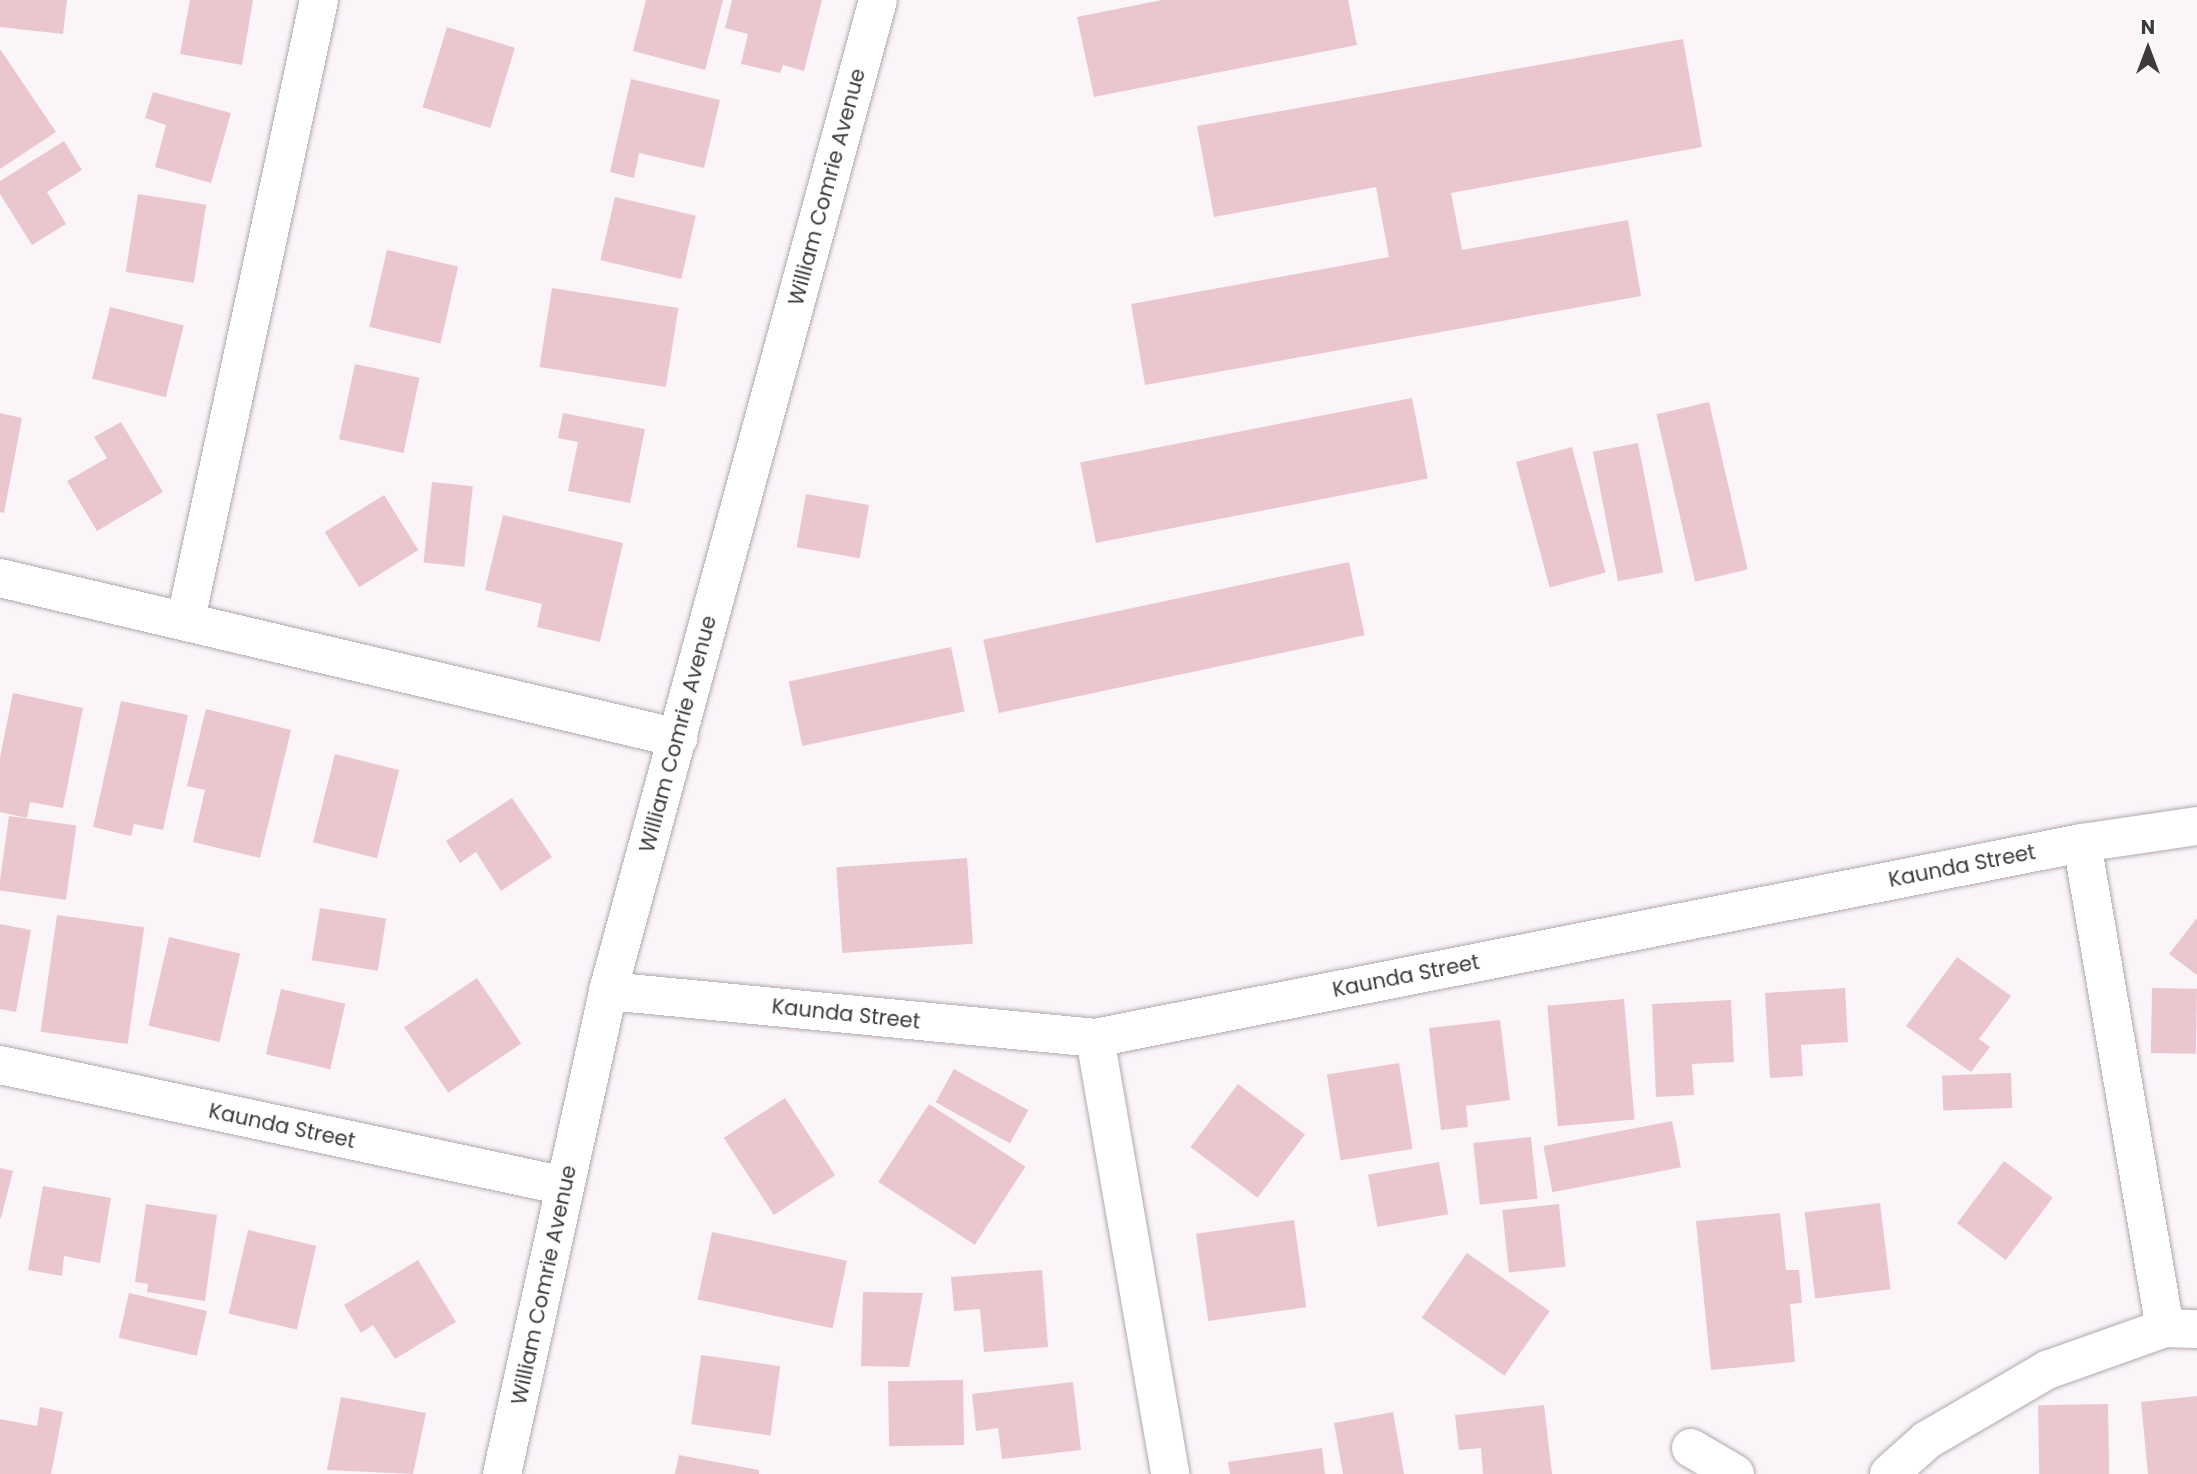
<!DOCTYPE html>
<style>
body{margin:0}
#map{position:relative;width:2197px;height:1474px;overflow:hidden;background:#fbf5fa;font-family:Poppins,sans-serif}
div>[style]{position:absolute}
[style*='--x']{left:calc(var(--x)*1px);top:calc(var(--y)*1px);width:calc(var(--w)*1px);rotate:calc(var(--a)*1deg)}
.building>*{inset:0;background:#eac7ce;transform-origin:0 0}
.roads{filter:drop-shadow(0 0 2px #afaaae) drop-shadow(0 0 2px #afaaae)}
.minor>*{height:38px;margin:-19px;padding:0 19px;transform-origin:19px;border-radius:19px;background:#fff}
span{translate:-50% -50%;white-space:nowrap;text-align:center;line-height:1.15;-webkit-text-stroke:6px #fff;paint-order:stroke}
.street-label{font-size:21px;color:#3c3a3c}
.north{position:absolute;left:2113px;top:14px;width:70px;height:70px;-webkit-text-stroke:5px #fff;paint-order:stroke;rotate:0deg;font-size:19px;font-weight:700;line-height:28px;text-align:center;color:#3c3a3c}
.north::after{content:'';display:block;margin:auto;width:24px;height:32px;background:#3c3a3c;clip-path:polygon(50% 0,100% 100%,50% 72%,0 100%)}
</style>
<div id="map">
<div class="building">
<i style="clip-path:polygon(0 0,67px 0,63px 34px,0 27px)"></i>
<i style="clip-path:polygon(190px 0,253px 0,242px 65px,180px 54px)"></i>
<i style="clip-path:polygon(646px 0,723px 0,705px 70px,633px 51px)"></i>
<i style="clip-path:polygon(732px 0,822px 0,804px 71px,783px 65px,780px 73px,741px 64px,748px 34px,725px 28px)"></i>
<i style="clip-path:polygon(1162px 0,1348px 0,1357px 45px,1094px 97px,1077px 17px)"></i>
<i style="left:447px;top:27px;width:71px;height:84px;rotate:17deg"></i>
<i style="clip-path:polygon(1683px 39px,1702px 147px,1451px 193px,1462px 250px,1628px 220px,1641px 296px,1145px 385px,1131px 304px,1389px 257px,1376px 187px,1214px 217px,1197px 126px)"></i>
<i style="clip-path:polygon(0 49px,56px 132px,0 169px)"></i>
<i style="clip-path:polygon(631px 79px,720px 100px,704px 168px,639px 153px,634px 178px,610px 172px)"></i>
<i style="clip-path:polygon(153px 92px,231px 113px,211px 183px,155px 167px,166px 125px,145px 118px)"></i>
<i style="clip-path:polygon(64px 141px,82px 170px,47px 192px,66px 224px,32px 245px,0 194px,0 181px)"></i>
<i style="left:138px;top:194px;width:69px;height:79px;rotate:9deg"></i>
<i style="left:615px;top:197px;width:83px;height:65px;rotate:13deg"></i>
<i style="left:387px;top:250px;width:73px;height:79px;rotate:13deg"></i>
<i style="left:552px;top:288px;width:128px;height:80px;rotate:9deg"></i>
<i style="left:110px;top:307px;width:76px;height:74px;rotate:14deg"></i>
<i style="left:355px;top:364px;width:66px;height:77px;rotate:12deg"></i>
<i style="left:1412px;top:398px;width:82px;height:338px;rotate:79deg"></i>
<i style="left:1709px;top:402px;width:172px;height:54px;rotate:77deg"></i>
<i style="clip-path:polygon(0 413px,22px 418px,4px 513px,0 512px)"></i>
<i style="clip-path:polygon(563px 413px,645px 429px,630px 503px,568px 491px,578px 442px,558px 438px)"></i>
<i style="clip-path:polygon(121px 422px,163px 492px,97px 531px,67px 481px,107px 458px,94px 437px)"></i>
<i style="left:1638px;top:443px;width:132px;height:46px;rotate:79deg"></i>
<i style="left:1572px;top:447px;width:130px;height:58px;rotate:75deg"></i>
<i style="left:432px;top:482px;width:41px;height:81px;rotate:6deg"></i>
<i style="left:806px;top:494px;width:64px;height:54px;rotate:10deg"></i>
<i style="left:384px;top:495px;width:65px;height:70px;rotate:58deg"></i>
<i style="clip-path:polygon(503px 515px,623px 543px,600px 642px,537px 627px,542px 604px,485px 590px)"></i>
<i style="left:1349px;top:562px;width:75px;height:374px;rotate:78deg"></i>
<i style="left:951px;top:647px;width:66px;height:166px;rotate:78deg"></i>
<i style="clip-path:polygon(13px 693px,83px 708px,63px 808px,30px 802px,27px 818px,0 812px,0 757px)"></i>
<i style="clip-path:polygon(121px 701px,188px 715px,163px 830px,134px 824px,131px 836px,93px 827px)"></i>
<i style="clip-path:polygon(206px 709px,291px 730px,260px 858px,193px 842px,205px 790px,187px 786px)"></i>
<i style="left:335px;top:754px;width:66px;height:91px;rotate:14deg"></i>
<i style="clip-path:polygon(512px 798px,552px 857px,501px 891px,476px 852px,460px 863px,446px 841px)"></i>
<i style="left:9px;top:816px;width:68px;height:75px;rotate:8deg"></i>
<i style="left:967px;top:858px;width:86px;height:131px;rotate:86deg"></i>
<i style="left:320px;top:908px;width:67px;height:53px;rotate:9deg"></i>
<i style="left:57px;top:915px;width:88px;height:118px;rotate:8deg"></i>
<i style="clip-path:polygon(2197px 918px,2197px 975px,2169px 954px)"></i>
<i style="clip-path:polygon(0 924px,31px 930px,16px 1012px,0 1009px)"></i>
<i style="left:169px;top:937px;width:73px;height:91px;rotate:13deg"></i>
<i style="clip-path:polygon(1957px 957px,2011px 996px,1979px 1039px,1990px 1047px,1971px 1072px,1906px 1026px)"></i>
<i style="left:477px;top:978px;width:79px;height:88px;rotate:56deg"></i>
<i style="clip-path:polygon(1845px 988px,1848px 1042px,1801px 1045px,1803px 1076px,1770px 1078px,1765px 993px)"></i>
<i style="left:2152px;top:988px;width:45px;height:65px;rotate:1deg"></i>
<i style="left:281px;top:989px;width:66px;height:67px;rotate:13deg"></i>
<i style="left:1624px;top:999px;width:121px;height:77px;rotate:85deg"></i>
<i style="clip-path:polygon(1731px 1000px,1734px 1062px,1692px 1064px,1694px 1095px,1656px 1097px,1652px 1004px)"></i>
<i style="clip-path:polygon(1500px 1020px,1510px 1100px,1466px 1106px,1468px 1127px,1441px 1130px,1429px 1028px)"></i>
<i style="left:1399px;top:1063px;width:87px;height:73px;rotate:81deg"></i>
<i style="left:954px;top:1069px;width:85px;height:38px;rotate:29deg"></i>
<i style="left:2011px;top:1073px;width:35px;height:69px;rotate:88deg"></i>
<i style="left:1238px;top:1084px;width:84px;height:79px;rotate:37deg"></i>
<i style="left:785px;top:1098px;width:92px;height:73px;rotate:57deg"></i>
<i style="left:929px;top:1104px;width:115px;height:93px;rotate:33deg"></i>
<i style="left:1672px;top:1121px;width:47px;height:131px;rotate:79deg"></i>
<i style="left:1531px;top:1137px;width:62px;height:58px;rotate:84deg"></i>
<i style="left:2004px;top:1161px;width:61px;height:78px;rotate:37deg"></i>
<i style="left:1439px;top:1162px;width:53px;height:72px;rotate:80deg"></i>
<i style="clip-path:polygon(0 1168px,13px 1171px,1px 1218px,0 1218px)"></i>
<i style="clip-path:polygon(43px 1186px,111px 1198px,100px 1263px,64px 1256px,62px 1276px,28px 1270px)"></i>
<i style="left:1880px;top:1203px;width:87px;height:76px;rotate:83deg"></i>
<i style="clip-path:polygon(146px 1204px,217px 1215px,205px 1301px,147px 1292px,148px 1284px,135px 1282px)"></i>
<i style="left:1559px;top:1204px;width:63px;height:57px;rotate:84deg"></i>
<i style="clip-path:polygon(1780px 1213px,1786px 1270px,1799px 1270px,1802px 1303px,1790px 1304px,1795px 1362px,1711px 1370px,1696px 1221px)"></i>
<i style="left:1294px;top:1220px;width:88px;height:99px;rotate:82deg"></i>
<i style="left:248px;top:1230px;width:70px;height:86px;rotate:13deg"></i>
<i style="left:712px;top:1232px;width:138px;height:69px;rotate:12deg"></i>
<i style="left:1467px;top:1253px;width:101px;height:79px;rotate:35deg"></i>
<i style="clip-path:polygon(418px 1260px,456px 1322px,395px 1359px,373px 1325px,361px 1333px,344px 1305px)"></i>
<i style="clip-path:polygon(1042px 1270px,1048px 1347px,984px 1352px,980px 1309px,954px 1311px,951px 1277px)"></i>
<i style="clip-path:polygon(863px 1292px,923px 1293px,909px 1367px,861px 1366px)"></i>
<i style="left:129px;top:1293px;width:80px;height:46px;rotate:13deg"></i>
<i style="left:701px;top:1355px;width:80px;height:70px;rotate:8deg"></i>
<i style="left:963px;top:1380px;width:65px;height:75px;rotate:89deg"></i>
<i style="clip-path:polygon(1073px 1382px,1081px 1450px,1002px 1459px,998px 1428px,976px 1431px,972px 1394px)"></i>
<i style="clip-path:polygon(2197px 1396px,2197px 1474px,2148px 1474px,2141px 1402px)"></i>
<i style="clip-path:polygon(341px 1397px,426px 1413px,413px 1474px,327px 1470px)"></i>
<i style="left:2108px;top:1404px;width:70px;height:70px;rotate:89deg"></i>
<i style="clip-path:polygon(1544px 1405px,1552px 1474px,1483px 1474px,1481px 1448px,1459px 1450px,1455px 1415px)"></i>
<i style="clip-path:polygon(40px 1407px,63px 1412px,51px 1474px,0 1474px,0 1419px,37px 1426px)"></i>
<i style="clip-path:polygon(1393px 1412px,1404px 1474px,1343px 1474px,1334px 1423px)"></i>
<i style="clip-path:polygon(1322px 1448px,1325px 1474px,1230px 1474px,1228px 1462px)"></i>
<i style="clip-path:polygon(679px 1455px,759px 1470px,759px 1474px,675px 1474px)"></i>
</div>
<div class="roads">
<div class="minor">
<i style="--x:0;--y:578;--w:697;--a:13.28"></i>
<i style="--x:186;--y:619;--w:633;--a:-77.87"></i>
<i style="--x:2082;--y:843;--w:492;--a:80.3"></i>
<i style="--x:608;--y:991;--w:489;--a:5.5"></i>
<i style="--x:1095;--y:1038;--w:1006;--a:-11.18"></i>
<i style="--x:2082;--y:843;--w:116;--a:-8.4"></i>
<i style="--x:1095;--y:1038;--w:442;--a:80.2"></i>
<i style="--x:0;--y:1065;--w:578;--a:12.09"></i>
<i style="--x:1691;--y:1448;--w:51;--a:30.6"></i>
<i style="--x:502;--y:1474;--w:494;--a:-77.6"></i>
<i style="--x:608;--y:991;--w:1027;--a:-74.76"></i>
<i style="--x:1889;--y:1474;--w:51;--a:-41.8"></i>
<i style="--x:1927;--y:1440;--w:139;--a:-30.3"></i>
<i style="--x:2047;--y:1370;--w:125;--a:-19.6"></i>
<i style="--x:2165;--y:1328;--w:32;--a:2"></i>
</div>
</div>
<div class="street-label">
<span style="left:827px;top:187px;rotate:-75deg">William Comrie Avenue</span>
<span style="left:678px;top:734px;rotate:-75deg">William Comrie Avenue</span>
<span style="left:1962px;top:866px;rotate:-11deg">Kaunda Street</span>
<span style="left:1406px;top:976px;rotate:-11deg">Kaunda Street</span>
<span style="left:846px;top:1014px;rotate:6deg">Kaunda Street</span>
<span style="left:282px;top:1126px;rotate:12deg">Kaunda Street</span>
<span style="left:544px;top:1285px;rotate:-78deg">William Comrie Avenue</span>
</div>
<div class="north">N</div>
</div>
